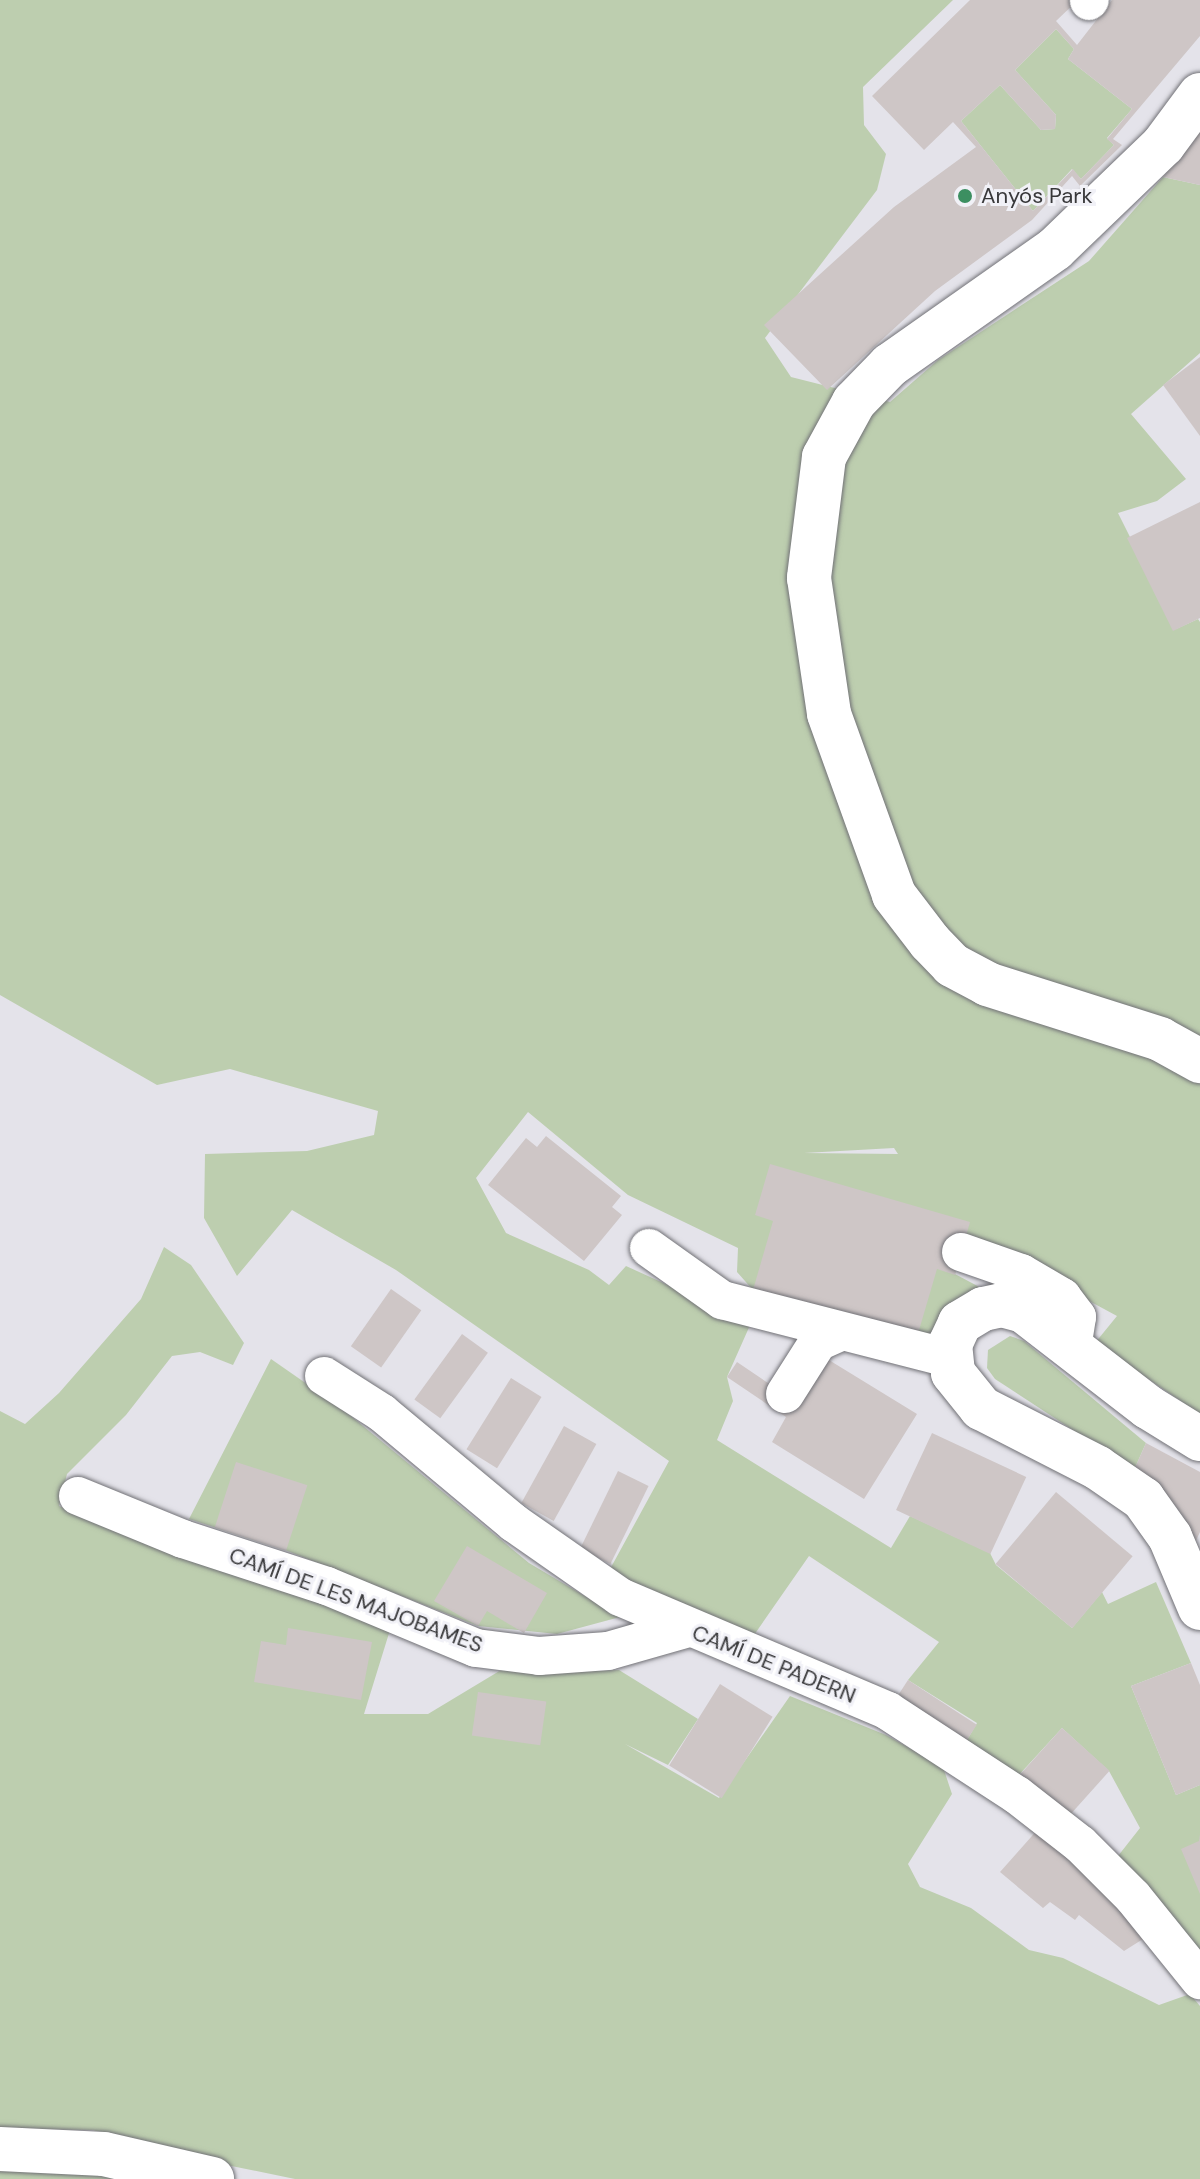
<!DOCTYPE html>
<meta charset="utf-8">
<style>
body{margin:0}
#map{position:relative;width:1200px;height:2179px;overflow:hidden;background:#e4e3ea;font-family:"DM Sans",sans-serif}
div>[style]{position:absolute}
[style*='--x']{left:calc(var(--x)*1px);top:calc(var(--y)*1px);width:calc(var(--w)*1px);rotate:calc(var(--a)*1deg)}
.green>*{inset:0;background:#bdceaf}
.building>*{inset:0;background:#cec6c6;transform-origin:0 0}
.roads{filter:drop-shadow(0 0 2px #717176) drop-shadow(0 0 2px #717176)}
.minor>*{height:38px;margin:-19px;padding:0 19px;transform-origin:19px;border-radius:19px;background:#fff}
.major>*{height:44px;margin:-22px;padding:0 22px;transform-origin:22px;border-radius:22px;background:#fff}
.dots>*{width:22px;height:22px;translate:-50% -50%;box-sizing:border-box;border:4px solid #f1f1f7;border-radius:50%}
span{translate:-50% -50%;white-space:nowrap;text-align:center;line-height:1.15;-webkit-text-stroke:6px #f1f1f7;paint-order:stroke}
.poi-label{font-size:22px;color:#38383a}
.left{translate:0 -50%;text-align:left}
.street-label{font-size:22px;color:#38383a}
</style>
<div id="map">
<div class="green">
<i style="clip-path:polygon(evenodd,0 0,953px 0,863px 87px,864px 125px,886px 154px,877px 190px,765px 338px,791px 377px,890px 402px,938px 360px,1089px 261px,1163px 177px,1200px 185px,1200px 353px,1131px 414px,1186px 479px,1157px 501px,1118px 513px,1176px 629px,1198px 619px,1200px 622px,1200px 1414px,1095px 1343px,1117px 1316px,967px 1235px,955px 1274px,985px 1290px,936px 1336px,753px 1290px,737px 1272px,738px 1248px,628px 1195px,528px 1112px,476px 1178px,506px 1233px,589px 1270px,609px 1285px,626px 1266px,751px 1323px,727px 1377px,733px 1401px,717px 1440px,891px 1548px,910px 1516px,990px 1553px,996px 1565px,1072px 1628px,1102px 1592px,1108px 1604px,1156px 1582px,1191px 1663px,1131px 1686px,1176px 1795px,1200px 1785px,1200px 1961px,1118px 1856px,1140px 1828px,1109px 1771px,1062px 1728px,1018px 1776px,964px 1745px,977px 1723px,908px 1680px,939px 1642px,809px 1556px,752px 1638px,609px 1571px,669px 1461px,396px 1270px,292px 1210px,237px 1276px,204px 1218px,205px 1154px,307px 1151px,374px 1135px,378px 1111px,230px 1069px,157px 1085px,0 995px,0 0,894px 1148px,898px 1154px,803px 1153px,804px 1153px,894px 1148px)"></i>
<i style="clip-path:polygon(1056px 29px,1074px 49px,1068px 59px,1132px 109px,1107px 138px,1114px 145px,1081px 179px,1072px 169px,1033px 211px,961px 121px,1000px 85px,1041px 130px,1055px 129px,1056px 115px,1015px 70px)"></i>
<i style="clip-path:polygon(164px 1247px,191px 1265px,244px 1343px,233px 1365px,200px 1352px,172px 1356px,126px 1415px,67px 1474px,59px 1506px,390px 1630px,364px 1714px,428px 1714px,506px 1667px,540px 1672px,619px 1670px,698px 1719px,668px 1765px,625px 1744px,719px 1798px,790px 1696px,886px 1735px,943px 1767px,952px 1794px,908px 1864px,920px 1887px,971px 1908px,1029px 1950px,1063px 1958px,1159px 2005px,1190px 1994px,1200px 2006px,1200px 2179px,295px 2179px,158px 2151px,93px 2130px,0 2129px,0 1411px,25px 1424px,59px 1393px,141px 1299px)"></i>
<i style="clip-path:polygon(1010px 1336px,1024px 1341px,1146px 1443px,1134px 1470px,995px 1379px,987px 1368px,988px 1350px)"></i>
<i style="clip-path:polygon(271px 1359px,340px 1407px,529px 1563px,620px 1617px,557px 1634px,478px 1626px,285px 1550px,189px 1519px)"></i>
<i style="clip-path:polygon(0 2170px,95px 2170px,129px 2179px,0 2179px)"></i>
</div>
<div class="building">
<i style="clip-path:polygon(evenodd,970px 0,1078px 0,1056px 21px,1077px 45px,1112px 0,1200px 0,1200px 36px,1113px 139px,1122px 145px,1080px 186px,1072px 176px,1032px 220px,935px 291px,827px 390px,764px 325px,894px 207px,976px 147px,953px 122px,924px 150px,872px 96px,970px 0,1056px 29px,1074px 49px,1068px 59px,1132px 109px,1107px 139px,1114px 145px,1081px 179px,1073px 169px,1033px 211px,961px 121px,1000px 85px,1041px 130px,1055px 129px,1056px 115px,1015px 70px,1056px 29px)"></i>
<i style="clip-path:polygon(1200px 127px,1200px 185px,1163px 177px)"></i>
<i style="clip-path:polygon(1200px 357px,1200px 436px,1163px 385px)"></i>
<i style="clip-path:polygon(1200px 502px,1200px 618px,1173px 631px,1127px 538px)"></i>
<i style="clip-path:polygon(546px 1136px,621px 1196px,612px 1207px,622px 1215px,584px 1261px,488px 1185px,526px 1138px,537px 1147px)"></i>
<i style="clip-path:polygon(770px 1164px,970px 1222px,955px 1275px,937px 1269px,917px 1337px,753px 1290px,773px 1221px,755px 1215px)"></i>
<i style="left:391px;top:1289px;width:37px;height:70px;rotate:35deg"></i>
<i style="left:462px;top:1334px;width:32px;height:81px;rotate:36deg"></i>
<i style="clip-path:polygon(824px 1357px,917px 1414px,864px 1499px,772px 1442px,786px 1417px,727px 1377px,737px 1362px,796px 1402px)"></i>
<i style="left:511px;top:1378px;width:36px;height:84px;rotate:32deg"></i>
<i style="left:564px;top:1426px;width:37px;height:88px;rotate:29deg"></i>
<i style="left:932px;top:1433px;width:104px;height:85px;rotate:25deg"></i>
<i style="clip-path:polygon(1146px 1443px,1200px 1472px,1200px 1532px,1193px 1547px,1134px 1470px)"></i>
<i style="left:236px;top:1462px;width:75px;height:69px;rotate:18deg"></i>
<i style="left:618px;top:1471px;width:34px;height:87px;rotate:26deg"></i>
<i style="left:1056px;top:1492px;width:100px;height:94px;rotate:40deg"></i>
<i style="clip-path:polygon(467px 1546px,547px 1593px,524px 1633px,487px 1611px,478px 1626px,434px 1601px)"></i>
<i style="clip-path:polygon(288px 1628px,372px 1642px,361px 1700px,254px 1682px,261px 1641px,286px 1645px)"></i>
<i style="clip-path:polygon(1191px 1663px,1200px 1685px,1200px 1785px,1176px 1795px,1131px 1686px)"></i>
<i style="left:908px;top:1680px;width:82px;height:25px;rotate:33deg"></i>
<i style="left:720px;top:1684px;width:62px;height:96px;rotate:32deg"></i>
<i style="left:478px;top:1692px;width:69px;height:44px;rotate:8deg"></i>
<i style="left:1062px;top:1728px;width:64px;height:65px;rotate:42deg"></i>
<i style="clip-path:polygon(1039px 1828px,1151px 1934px,1124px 1951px,1079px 1915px,1075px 1920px,1050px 1902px,1043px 1908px,1000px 1872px)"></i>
<i style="clip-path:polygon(1200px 1834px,1200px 1894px,1181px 1849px,1199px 1841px)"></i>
</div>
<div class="roads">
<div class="minor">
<i style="--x:1089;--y:1;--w:1;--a:-45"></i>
<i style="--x:649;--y:1248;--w:90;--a:35.5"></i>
<i style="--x:722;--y:1300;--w:233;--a:14.4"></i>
<i style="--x:961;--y:1252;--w:64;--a:19.3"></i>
<i style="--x:1021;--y:1273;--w:48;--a:30.3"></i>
<i style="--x:1062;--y:1297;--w:25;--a:53"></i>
<i style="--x:1077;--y:1317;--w:25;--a:99"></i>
<i style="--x:1073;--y:1342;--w:12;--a:66"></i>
<i style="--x:324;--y:1376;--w:69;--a:32.5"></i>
<i style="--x:382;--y:1413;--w:172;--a:39.8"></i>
<i style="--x:514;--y:1523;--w:129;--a:34.9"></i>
<i style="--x:620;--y:1597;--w:291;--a:23"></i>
<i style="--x:888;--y:1711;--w:154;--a:33.1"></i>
<i style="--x:1017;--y:1795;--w:80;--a:37.9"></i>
<i style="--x:1080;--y:1844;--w:75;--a:45"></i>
<i style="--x:1133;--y:1897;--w:107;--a:51.1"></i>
<i style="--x:785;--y:1394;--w:62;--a:-57.6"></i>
<i style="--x:818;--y:1342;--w:24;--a:-24"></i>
<i style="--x:78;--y:1496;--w:113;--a:22.3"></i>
<i style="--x:183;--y:1539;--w:151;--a:18.1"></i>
<i style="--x:327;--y:1586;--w:161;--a:22.6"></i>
<i style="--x:476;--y:1648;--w:64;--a:7.2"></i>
<i style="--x:539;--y:1656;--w:69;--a:-4.1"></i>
<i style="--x:608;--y:1651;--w:83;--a:-16"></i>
</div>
<div class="major">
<i style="--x:1200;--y:95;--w:62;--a:126.5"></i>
<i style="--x:1163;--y:145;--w:150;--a:136.1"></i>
<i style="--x:1055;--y:249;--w:202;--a:144.9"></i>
<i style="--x:890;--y:365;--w:52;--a:134.2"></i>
<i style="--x:854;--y:402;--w:63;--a:118.6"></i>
<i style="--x:824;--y:457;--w:122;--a:97.1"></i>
<i style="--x:809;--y:578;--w:137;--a:81.6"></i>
<i style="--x:829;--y:714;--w:192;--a:70.2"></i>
<i style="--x:894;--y:895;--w:59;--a:52.5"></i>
<i style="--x:930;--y:942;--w:32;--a:46"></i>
<i style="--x:952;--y:965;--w:40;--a:28"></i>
<i style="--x:987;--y:984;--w:182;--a:17.6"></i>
<i style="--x:1160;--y:1039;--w:46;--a:28.8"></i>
<i style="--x:1200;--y:1439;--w:61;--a:-148.4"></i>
<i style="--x:1148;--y:1407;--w:157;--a:-142.3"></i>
<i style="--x:1024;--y:1311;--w:23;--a:-165"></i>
<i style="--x:1002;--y:1305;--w:19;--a:168"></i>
<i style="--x:983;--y:1309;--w:27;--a:149"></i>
<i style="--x:960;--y:1323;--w:23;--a:115"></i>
<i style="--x:950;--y:1344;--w:29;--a:84"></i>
<i style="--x:953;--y:1373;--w:45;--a:51.3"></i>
<i style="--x:981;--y:1408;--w:131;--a:27.1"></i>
<i style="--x:1098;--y:1468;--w:55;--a:34.6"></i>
<i style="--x:1143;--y:1499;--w:47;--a:54.6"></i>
<i style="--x:1170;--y:1537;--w:77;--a:67.1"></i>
<i style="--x:0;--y:2149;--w:104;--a:2.8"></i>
<i style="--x:104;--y:2154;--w:111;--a:13"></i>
</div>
</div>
<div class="dots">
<i style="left:965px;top:196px;background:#3c8f61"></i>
</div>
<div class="poi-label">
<span class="left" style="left:981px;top:196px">Anyós Park</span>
</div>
<div class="street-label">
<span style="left:356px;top:1600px;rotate:20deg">CAMÍ DE LES MAJOBAMES</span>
<span style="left:774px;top:1664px;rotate:22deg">CAMÍ DE PADERN</span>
</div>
</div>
